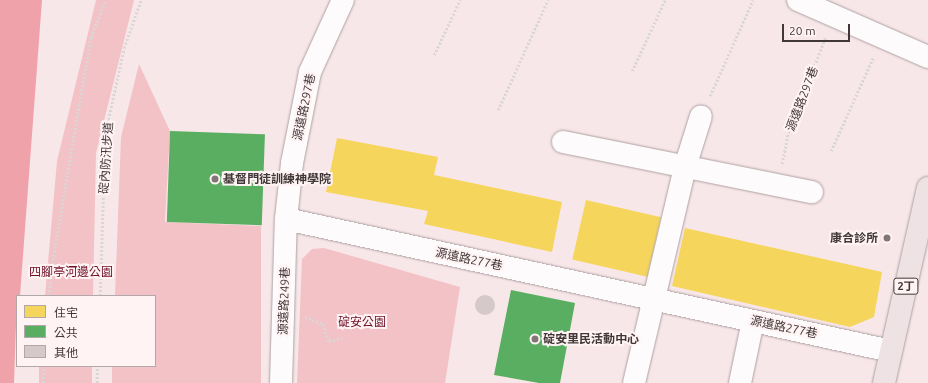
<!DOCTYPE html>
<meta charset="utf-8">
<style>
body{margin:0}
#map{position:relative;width:928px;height:383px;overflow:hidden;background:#f8e7e9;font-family:Ubuntu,"Noto Sans TC",sans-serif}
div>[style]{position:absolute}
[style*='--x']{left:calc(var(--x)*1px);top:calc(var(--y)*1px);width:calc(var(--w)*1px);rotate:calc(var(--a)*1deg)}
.green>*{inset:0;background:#f3c2c6;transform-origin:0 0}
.water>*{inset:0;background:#efa2aa}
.homes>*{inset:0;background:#f6d55c;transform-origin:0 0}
.public>*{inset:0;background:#5aae61;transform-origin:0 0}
.building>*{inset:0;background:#d5c9ca}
.round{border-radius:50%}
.path>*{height:2.5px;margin-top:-1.25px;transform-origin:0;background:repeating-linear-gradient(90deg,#dad6d6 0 2px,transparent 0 4px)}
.roads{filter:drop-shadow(0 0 1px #ada1a2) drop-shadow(0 0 1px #ada1a2)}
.minor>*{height:22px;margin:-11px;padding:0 11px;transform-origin:11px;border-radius:11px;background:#fefbfc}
.major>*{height:22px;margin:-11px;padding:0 11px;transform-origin:11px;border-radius:11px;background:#eee2e4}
.dots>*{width:11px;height:11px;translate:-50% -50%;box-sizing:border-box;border:2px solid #fff3f4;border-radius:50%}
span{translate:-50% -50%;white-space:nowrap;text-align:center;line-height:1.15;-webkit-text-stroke:4px #fff3f4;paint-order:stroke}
.shield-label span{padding:1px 3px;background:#fff3f4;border:1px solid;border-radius:3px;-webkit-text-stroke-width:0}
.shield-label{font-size:11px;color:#423738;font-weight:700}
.street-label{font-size:12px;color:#423738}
.poi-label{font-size:12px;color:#423738;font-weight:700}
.left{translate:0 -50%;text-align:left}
.right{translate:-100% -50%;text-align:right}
.park-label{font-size:12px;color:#6d0f26}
.legend{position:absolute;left:16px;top:295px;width:140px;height:72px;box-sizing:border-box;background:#fff3f4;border:1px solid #b3a8a9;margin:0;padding:5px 7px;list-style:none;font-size:12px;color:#423738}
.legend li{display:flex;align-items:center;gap:8px;height:20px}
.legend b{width:20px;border:1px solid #b3a8a9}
.scale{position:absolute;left:782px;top:24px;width:68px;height:18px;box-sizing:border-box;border:2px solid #423738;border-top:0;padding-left:5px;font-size:12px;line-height:14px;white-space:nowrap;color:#423738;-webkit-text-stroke:3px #fff3f4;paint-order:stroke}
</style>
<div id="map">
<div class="green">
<i style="clip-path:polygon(96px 0,134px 0,96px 153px,93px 296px,45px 296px,57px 161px)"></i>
<i style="clip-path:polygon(139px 64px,170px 131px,165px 222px,261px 226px,261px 383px,112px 383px,112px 366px,155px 366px,155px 296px,115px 296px,121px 137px)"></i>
<i style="clip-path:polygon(324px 248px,460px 287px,445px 383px,297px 383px,302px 259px,312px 249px)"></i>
<i style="left:39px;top:366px;width:53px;height:17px"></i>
</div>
<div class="water">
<i style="clip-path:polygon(0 0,42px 0,20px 296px,17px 296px,14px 383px,0 383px)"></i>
</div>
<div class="homes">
<i style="clip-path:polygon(337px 138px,438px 157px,434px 175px,562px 202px,552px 252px,424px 224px,428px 211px,326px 192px)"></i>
<i style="left:586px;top:200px;width:77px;height:61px;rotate:13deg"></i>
<i style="clip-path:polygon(685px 228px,882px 272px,874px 317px,850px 327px,672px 286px)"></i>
</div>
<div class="public">
<i style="left:170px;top:131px;width:95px;height:91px;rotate:2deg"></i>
<i style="clip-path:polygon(511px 290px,575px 303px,560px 383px,539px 383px,494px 375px)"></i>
</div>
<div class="building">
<i class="round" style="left:475px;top:295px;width:20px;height:20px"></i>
</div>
<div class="path">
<i style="--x:434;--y:55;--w:61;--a:-64.7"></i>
<i style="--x:632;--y:71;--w:78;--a:-65.1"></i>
<i style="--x:710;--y:96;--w:105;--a:-65.9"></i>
<i style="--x:498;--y:110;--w:121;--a:-65.6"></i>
<i style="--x:831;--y:151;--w:102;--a:-65.7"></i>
<i style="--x:782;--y:164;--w:32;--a:-79"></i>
<i style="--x:788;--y:133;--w:104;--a:-68.6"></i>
<i style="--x:49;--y:296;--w:32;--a:-85"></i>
<i style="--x:52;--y:264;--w:230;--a:-80.3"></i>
<i style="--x:91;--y:37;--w:40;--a:-69"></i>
<i style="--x:100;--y:296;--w:161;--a:-88.2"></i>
<i style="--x:105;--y:135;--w:89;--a:-77.7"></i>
<i style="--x:124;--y:48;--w:51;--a:-70.5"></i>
<i style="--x:305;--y:317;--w:19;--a:21"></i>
<i style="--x:323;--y:324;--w:18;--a:71"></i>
<i style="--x:329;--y:341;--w:15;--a:-16"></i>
<i style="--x:43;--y:383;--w:17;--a:-87"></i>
<i style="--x:97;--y:383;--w:17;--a:-90"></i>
</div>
<div class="roads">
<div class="minor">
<i style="--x:798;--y:0;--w:142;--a:23.7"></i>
<i style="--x:563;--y:142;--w:254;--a:11.4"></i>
<i style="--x:286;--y:219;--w:619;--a:12.31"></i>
<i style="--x:281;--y:383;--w:164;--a:-88.3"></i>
<i style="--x:286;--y:219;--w:56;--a:-83.9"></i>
<i style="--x:292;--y:163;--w:93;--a:-78.8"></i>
<i style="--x:310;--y:72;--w:79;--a:-65.4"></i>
<i style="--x:634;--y:383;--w:222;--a:-76.7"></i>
<i style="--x:685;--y:167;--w:53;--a:-72.6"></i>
<i style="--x:740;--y:383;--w:63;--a:-78.2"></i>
</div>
<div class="major">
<i style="--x:884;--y:383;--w:200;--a:-77.3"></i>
</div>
</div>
<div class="dots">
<i style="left:215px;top:179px;background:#827576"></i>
<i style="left:887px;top:238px;background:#827576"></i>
<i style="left:535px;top:339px;background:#827576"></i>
</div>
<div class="shield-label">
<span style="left:906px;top:286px">2丁</span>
</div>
<div class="street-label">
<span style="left:802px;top:99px;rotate:-69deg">源遠路297巷</span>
<span style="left:304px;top:107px;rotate:-78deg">源遠路297巷</span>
<span style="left:106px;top:158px;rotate:-86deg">碇內防汛步道</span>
<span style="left:469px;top:259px;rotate:12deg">源遠路277巷</span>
<span style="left:284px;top:301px;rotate:-88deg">源遠路249巷</span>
<span style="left:784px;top:327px;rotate:12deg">源遠路277巷</span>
</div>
<div class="poi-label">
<span class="left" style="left:223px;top:179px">基督門徒訓練神學院</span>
<span class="right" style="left:878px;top:238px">康合診所</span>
<span class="left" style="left:543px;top:339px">碇安里民活動中心</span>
</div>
<div class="park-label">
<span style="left:71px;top:272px">四腳亭河邊公園</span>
<span style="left:362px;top:322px">碇安公園</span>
</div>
<ul class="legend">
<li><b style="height:11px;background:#f6d55c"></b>住宅</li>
<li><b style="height:11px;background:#5aae61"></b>公共</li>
<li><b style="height:11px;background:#d5c9ca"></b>其他</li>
</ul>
<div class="scale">20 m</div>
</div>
